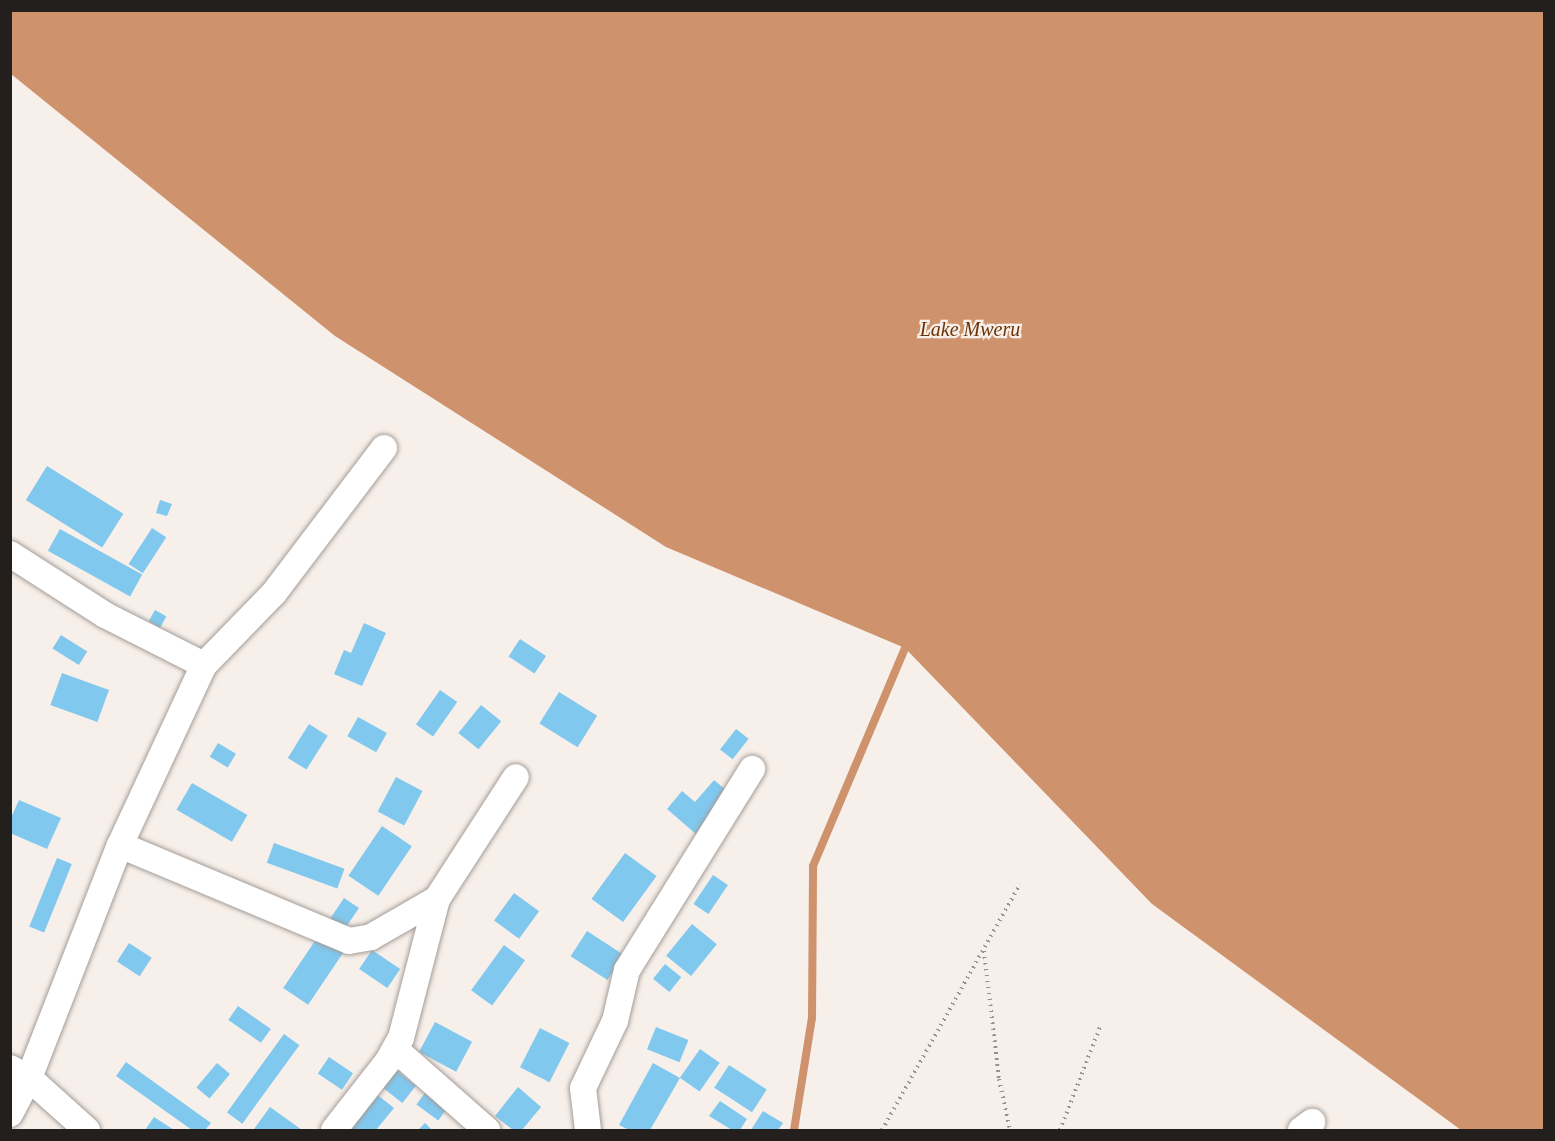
<!DOCTYPE html>
<style>
body{margin:0}
#map{position:relative;width:1555px;height:1141px;overflow:hidden;background:#f7efe9;font-family:"Times New Roman",serif}
div>[style]{position:absolute}
[style*='--x']{left:calc(var(--x)*1px);top:calc(var(--y)*1px);width:calc(var(--w)*1px);rotate:calc(var(--a)*1deg)}
.water>*{inset:0;background:#ce926c}
.stream>*{height:8px;margin:-4px;padding:0 4px;transform-origin:4px;border-radius:4px;background:#ce926c}
.building>*{inset:0;background:#81c8ef;transform-origin:0 0}
.path>*{height:4px;margin-top:-2px;transform-origin:0;background:repeating-linear-gradient(90deg,#98928e 0 1.5px,transparent 0 6px)}
.roads{filter:drop-shadow(0 0 2px #a49c97) drop-shadow(0 0 2px #a49c97)}
.street>*{height:26px;margin:-13px;padding:0 13px;transform-origin:13px;border-radius:13px;background:#fff}
span{translate:-50% -50%;white-space:nowrap;text-align:center;line-height:1.15;-webkit-text-stroke:4.5px #f7efe9;paint-order:stroke}
.water-label{font-size:20px;color:#6c3406;font-style:italic}
.frame{position:absolute;inset:0;border:12px solid #221f1d;pointer-events:none}
</style>
<div id="map">
<div class="water">
<i style="clip-path:polygon(10px 11px,1544px 11px,1544px 1130px,1461px 1130px,1152px 904px,905px 648px,666px 547px,335px 336px,11px 74px)"></i>
</div>
<div class="stream">
<i style="--x:794;--y:1130;--w:113;--a:-80.9"></i>
<i style="--x:812;--y:1018;--w:152;--a:-89.6"></i>
<i style="--x:813;--y:866;--w:237;--a:-67.1"></i>
</div>
<div class="building">
<i style="left:47px;top:466px;width:90px;height:40px;rotate:32deg"></i>
<i style="clip-path:polygon(160px 500px,172px 504px,167px 516px,156px 513px)"></i>
<i style="left:152px;top:528px;width:17px;height:43px;rotate:33deg"></i>
<i style="left:60px;top:529px;width:94px;height:25px;rotate:29deg"></i>
<i style="left:155px;top:610px;width:13px;height:13px;rotate:29deg"></i>
<i style="clip-path:polygon(364px 623px,386px 633px,362px 686px,334px 674px,344px 650px,351px 653px)"></i>
<i style="left:61px;top:635px;width:31px;height:16px;rotate:32deg"></i>
<i style="left:520px;top:639px;width:31px;height:21px;rotate:33deg"></i>
<i style="left:62px;top:673px;width:50px;height:34px;rotate:20deg"></i>
<i style="left:440px;top:690px;width:21px;height:42px;rotate:35deg"></i>
<i style="left:559px;top:692px;width:45px;height:37px;rotate:32deg"></i>
<i style="left:481px;top:705px;width:26px;height:36px;rotate:39deg"></i>
<i style="left:358px;top:717px;width:33px;height:22px;rotate:29deg"></i>
<i style="left:309px;top:724px;width:22px;height:40px;rotate:32deg"></i>
<i style="left:736px;top:729px;width:16px;height:26px;rotate:38deg"></i>
<i style="left:218px;top:743px;width:21px;height:16px;rotate:31deg"></i>
<i style="left:396px;top:777px;width:30px;height:39px;rotate:28deg"></i>
<i style="clip-path:polygon(714px 780px,732px 795px,697px 835px,667px 809px,682px 791px,695px 802px)"></i>
<i style="left:192px;top:783px;width:64px;height:31px;rotate:30deg"></i>
<i style="clip-path:polygon(19px 800px,61px 818px,47px 849px,10px 833px,10px 820px)"></i>
<i style="left:382px;top:826px;width:36px;height:60px;rotate:34deg"></i>
<i style="left:274px;top:843px;width:75px;height:21px;rotate:20deg"></i>
<i style="left:625px;top:853px;width:39px;height:57px;rotate:36deg"></i>
<i style="left:57px;top:858px;width:16px;height:74px;rotate:22deg"></i>
<i style="left:713px;top:875px;width:18px;height:35px;rotate:34deg"></i>
<i style="left:514px;top:893px;width:31px;height:34px;rotate:36deg"></i>
<i style="left:344px;top:898px;width:18px;height:31px;rotate:34deg"></i>
<i style="left:692px;top:924px;width:32px;height:41px;rotate:39deg"></i>
<i style="left:587px;top:931px;width:44px;height:30px;rotate:33deg"></i>
<i style="left:319px;top:935px;width:30px;height:64px;rotate:34deg"></i>
<i style="left:129px;top:943px;width:27px;height:22px;rotate:33deg"></i>
<i style="left:504px;top:945px;width:26px;height:56px;rotate:36deg"></i>
<i style="left:372px;top:950px;width:34px;height:23px;rotate:34deg"></i>
<i style="left:665px;top:964px;width:21px;height:19px;rotate:39deg"></i>
<i style="left:238px;top:1006px;width:40px;height:17px;rotate:35deg"></i>
<i style="left:435px;top:1022px;width:42px;height:34px;rotate:28deg"></i>
<i style="left:656px;top:1027px;width:35px;height:24px;rotate:22deg"></i>
<i style="left:540px;top:1028px;width:33px;height:44px;rotate:27deg"></i>
<i style="left:284px;top:1034px;width:19px;height:97px;rotate:36deg"></i>
<i style="left:700px;top:1049px;width:24px;height:35px;rotate:35deg"></i>
<i style="left:329px;top:1057px;width:29px;height:20px;rotate:34deg"></i>
<i style="clip-path:polygon(126px 1062px,211px 1123px,205px 1130px,192px 1130px,116px 1076px)"></i>
<i style="left:217px;top:1063px;width:17px;height:32px;rotate:40deg"></i>
<i style="clip-path:polygon(653px 1063px,680px 1078px,650px 1130px,629px 1130px,619px 1125px)"></i>
<i style="left:729px;top:1065px;width:45px;height:27px;rotate:33deg"></i>
<i style="left:397px;top:1071px;width:24px;height:22px;rotate:38deg"></i>
<i style="clip-path:polygon(518px 1087px,541px 1107px,522px 1130px,513px 1130px,495px 1116px)"></i>
<i style="left:427px;top:1090px;width:27px;height:18px;rotate:36deg"></i>
<i style="clip-path:polygon(375px 1093px,394px 1108px,376px 1130px,345px 1130px)"></i>
<i style="clip-path:polygon(720px 1101px,747px 1119px,740px 1130px,732px 1130px,709px 1116px)"></i>
<i style="clip-path:polygon(270px 1107px,302px 1130px,254px 1129px)"></i>
<i style="clip-path:polygon(763px 1111px,783px 1123px,778px 1130px,751px 1130px)"></i>
<i style="clip-path:polygon(154px 1117px,174px 1130px,145px 1130px)"></i>
<i style="clip-path:polygon(425px 1123px,432px 1130px,418px 1130px)"></i>
</div>
<div class="path">
<i style="--x:984;--y:951;--w:129;--a:83.3"></i>
<i style="--x:999;--y:1079;--w:52;--a:77.8"></i>
<i style="--x:882;--y:1130;--w:282;--a:-60.7"></i>
<i style="--x:1060;--y:1130;--w:110;--a:-68.8"></i>
</div>
<div class="roads">
<div class="street">
<i style="--x:10;--y:554;--w:113;--a:32.7"></i>
<i style="--x:105;--y:615;--w:111;--a:26.8"></i>
<i style="--x:120;--y:845;--w:248;--a:22.7"></i>
<i style="--x:349;--y:941;--w:22;--a:-10"></i>
<i style="--x:371;--y:937;--w:76;--a:-29.9"></i>
<i style="--x:395;--y:1049;--w:123;--a:41.4"></i>
<i style="--x:10;--y:1068;--w:21;--a:28"></i>
<i style="--x:29;--y:1078;--w:78;--a:41.9"></i>
<i style="--x:10;--y:1114;--w:41;--a:-62.2"></i>
<i style="--x:29;--y:1078;--w:250;--a:-68.7"></i>
<i style="--x:120;--y:845;--w:199;--a:-65"></i>
<i style="--x:204;--y:665;--w:100;--a:-45.8"></i>
<i style="--x:274;--y:593;--w:182;--a:-52.8"></i>
<i style="--x:334;--y:1130;--w:88;--a:-52"></i>
<i style="--x:388;--y:1061;--w:26;--a:-61"></i>
<i style="--x:401;--y:1038;--w:144;--a:-75.5"></i>
<i style="--x:437;--y:899;--w:145;--a:-57.1"></i>
<i style="--x:588;--y:1130;--w:42;--a:-96.8"></i>
<i style="--x:583;--y:1088;--w:74;--a:-64.5"></i>
<i style="--x:615;--y:1021;--w:52;--a:-76.8"></i>
<i style="--x:627;--y:970;--w:237;--a:-58.1"></i>
<i style="--x:1301;--y:1130;--w:14;--a:-36"></i>
</div>
</div>
<div class="water-label">
<span style="left:970px;top:329px">Lake Mweru</span>
</div>
<div class="frame"></div>
</div>
